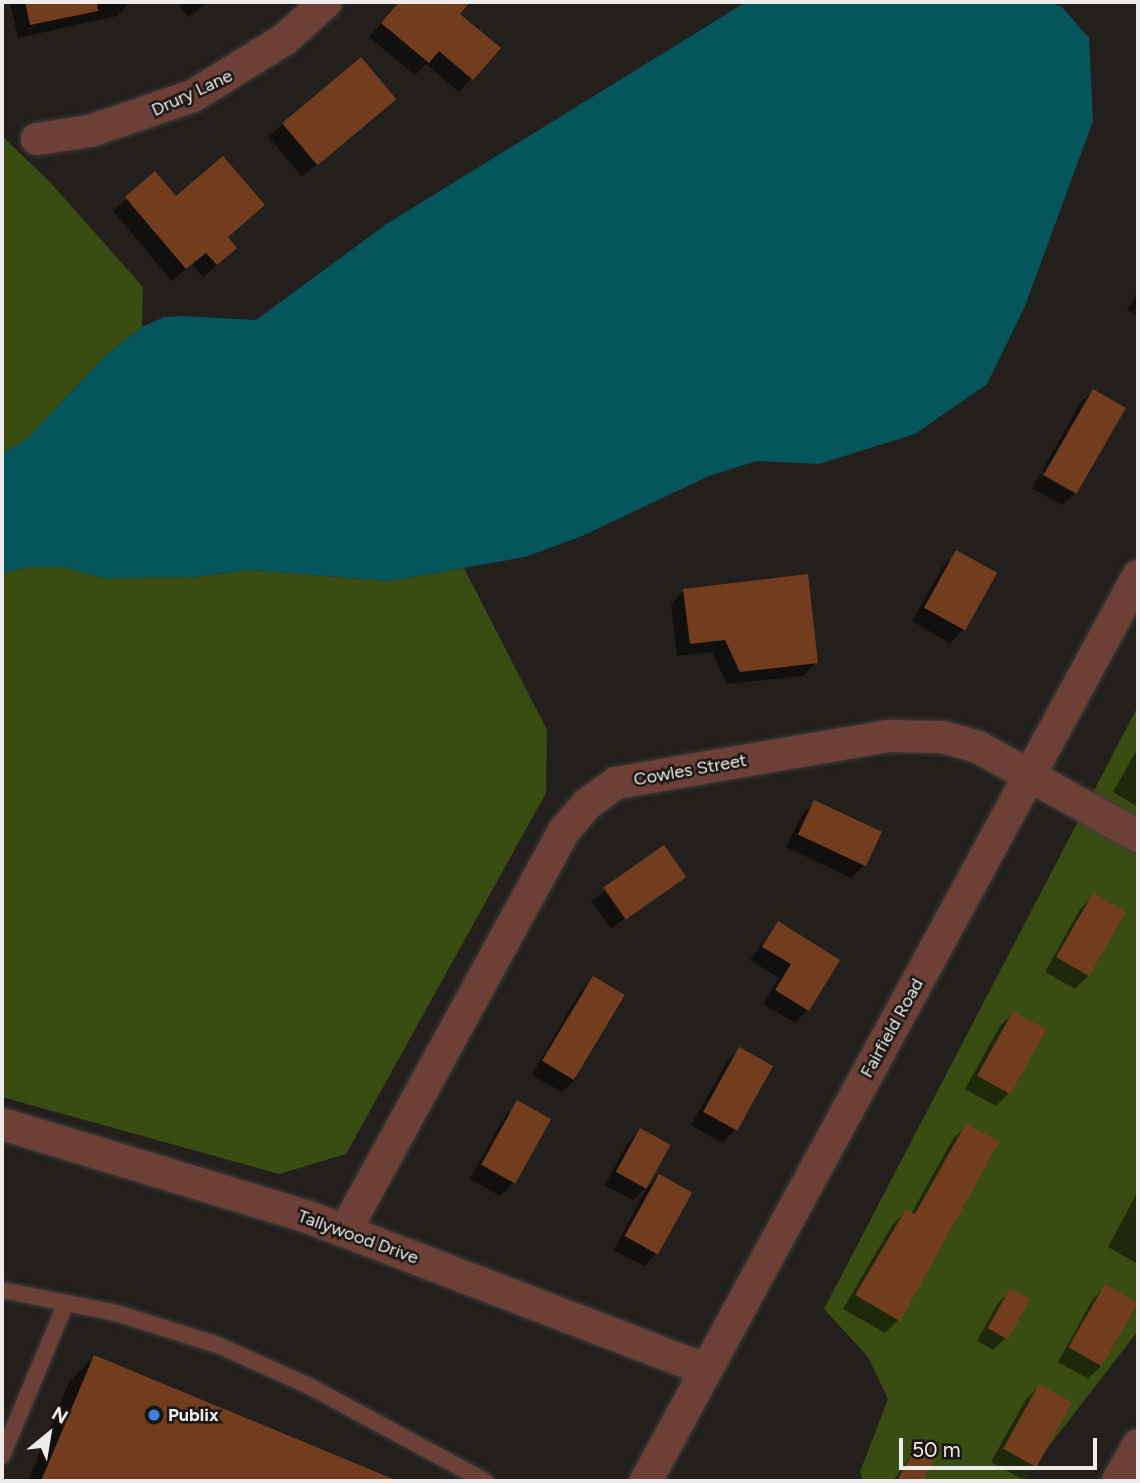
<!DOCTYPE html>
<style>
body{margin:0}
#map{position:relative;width:1140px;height:1483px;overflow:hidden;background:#221f1c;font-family:Figtree,sans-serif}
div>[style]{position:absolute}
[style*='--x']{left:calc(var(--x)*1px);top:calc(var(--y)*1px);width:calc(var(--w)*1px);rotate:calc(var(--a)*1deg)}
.forest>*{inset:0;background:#394d12}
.water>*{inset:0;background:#04565c}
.shadow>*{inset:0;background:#0007;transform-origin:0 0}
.building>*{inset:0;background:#723d1f;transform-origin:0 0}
.roads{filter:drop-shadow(0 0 2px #3f3c39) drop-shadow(0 0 2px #3f3c39)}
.service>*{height:16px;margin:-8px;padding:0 8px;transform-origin:8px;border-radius:8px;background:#6d4037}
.minor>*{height:32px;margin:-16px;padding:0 16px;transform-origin:16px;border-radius:16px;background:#6d4037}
.dots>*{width:19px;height:19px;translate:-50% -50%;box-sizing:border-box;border:4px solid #191613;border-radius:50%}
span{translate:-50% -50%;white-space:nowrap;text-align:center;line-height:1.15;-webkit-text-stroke:5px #191613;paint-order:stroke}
.street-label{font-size:18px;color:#eeecea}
.poi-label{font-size:18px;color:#eeecea;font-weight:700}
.left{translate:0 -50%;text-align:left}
.frame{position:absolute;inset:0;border:4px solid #eeecea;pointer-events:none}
.north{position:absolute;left:14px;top:1399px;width:70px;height:70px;-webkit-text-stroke:5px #191613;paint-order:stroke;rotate:30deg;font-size:19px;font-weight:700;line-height:28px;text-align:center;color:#eeecea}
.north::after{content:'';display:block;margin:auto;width:24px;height:32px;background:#eeecea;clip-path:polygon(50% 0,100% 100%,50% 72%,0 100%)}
.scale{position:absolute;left:899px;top:1438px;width:198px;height:32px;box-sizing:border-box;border:4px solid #eeecea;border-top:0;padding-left:9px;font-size:21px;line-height:24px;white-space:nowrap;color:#eeecea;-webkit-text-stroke:5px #191613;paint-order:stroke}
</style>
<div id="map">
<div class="forest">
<i style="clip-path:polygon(2px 136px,49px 181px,143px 287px,142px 327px,105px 356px,27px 439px,2px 454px)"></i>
<i style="clip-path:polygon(26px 567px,64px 567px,103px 578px,193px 577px,250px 570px,389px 581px,464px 568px,547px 730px,546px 793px,346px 1154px,279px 1174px,2px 1097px,2px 574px)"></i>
<i style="clip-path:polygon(1138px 706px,1138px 1331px,1022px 1481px,863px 1481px,860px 1472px,888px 1399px,868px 1357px,824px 1309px)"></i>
</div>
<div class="water">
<i style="clip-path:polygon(746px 2px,1046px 2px,1061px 6px,1089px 38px,1093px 121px,1025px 306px,987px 384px,915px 434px,819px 464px,757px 461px,709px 476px,582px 536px,525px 557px,389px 581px,250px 570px,193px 577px,103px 578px,64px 567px,26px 567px,2px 574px,2px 454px,27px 439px,105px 356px,142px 327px,164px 317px,182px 316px,256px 320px,388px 223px)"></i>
</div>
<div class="shadow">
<i style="clip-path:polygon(10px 2px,130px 2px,130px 3px,117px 16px,18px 38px)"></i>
<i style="clip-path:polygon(176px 2px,208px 2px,189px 17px)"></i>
<i style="clip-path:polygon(399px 2px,467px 2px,457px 14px,498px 48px,459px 92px,426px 64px,415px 75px,369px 37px)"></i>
<i style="left:361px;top:59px;width:52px;height:121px;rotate:50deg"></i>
<i style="clip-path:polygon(155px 174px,176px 198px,226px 238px,222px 261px,203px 277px,192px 264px,172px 281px,113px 211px)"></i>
<i style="clip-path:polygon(1138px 291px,1138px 316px,1127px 310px)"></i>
<i style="clip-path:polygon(1093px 391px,1123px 409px,1074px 494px,1042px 471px,1080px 404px)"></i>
<i style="clip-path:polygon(1040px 474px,1074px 494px,1062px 505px,1032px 488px)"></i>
<i style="clip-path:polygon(957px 552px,963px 630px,950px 643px,912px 621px,944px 565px)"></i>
<i style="clip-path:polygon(684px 591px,816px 663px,803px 676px,727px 684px,712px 652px,677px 656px,671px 604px)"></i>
<i style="clip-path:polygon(1138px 748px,1138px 807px,1113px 792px)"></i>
<i style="clip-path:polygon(815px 802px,864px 865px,851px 878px,786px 847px,802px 815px)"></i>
<i style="left:664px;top:848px;width:34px;height:90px;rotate:54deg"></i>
<i style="clip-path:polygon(1093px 896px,1088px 976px,1075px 989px,1045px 972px,1080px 909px)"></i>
<i style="clip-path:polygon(778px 923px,808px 1010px,795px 1023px,763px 1004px,779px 978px,750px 960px)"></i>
<i style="clip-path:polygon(593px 979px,575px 1080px,562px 1092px,532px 1075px,580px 992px)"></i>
<i style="clip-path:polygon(1013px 1013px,1009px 1093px,996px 1106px,965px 1089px,1000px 1026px)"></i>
<i style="clip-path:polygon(739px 1049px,735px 1130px,722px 1143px,691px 1125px,727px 1062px)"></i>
<i style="clip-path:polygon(518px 1103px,513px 1183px,500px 1196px,470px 1179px,505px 1116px)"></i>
<i style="clip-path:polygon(966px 1126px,997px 1143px,898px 1320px,885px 1333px,843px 1309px,893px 1224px,906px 1211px,911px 1214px,953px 1139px)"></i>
<i style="clip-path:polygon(641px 1130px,646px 1187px,633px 1200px,605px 1185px,628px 1143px)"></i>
<i style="clip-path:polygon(659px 1176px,657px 1253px,644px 1266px,614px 1250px,646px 1189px)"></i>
<i style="clip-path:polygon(1138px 1191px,1138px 1264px,1108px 1247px)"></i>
<i style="clip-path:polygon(1106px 1286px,1136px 1303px,1101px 1366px,1088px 1379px,1058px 1362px,1093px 1299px)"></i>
<i style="clip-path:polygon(1011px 1290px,1006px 1337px,993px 1350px,977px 1341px,998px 1303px)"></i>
<i style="clip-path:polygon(94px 1357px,385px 1477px,383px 1481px,28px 1481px,69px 1382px)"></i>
<i style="clip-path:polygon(1039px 1386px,1035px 1466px,1022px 1479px,991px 1462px,1026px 1399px)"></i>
<i style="clip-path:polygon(919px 1444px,936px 1453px,920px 1481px,893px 1481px)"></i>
</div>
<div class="building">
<i style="clip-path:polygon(25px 2px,97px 2px,98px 11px,30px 25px)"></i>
<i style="clip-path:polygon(399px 2px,470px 2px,460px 14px,501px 48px,473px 80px,439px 51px,429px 63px,381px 23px)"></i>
<i style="left:361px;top:57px;width:55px;height:103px;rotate:50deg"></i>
<i style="clip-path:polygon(223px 156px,265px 205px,228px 237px,237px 248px,217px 265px,206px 253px,186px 269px,125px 197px,155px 171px,176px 196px)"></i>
<i style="left:1093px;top:389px;width:38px;height:99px;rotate:30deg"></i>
<i style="left:956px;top:550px;width:47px;height:66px;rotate:29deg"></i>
<i style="clip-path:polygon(808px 574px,818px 663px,740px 672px,725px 640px,690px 644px,683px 589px)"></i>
<i style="left:814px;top:800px;width:75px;height:38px;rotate:25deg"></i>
<i style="left:664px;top:845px;width:39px;height:74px;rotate:55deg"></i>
<i style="left:1093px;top:893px;width:38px;height:74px;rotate:30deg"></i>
<i style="clip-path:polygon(778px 921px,840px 960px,809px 1011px,775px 990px,791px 964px,762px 947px)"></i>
<i style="left:593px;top:976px;width:37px;height:99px;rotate:31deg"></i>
<i style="left:1013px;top:1011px;width:38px;height:74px;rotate:29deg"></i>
<i style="left:739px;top:1047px;width:39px;height:74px;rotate:29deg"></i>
<i style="left:517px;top:1100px;width:39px;height:74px;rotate:29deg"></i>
<i style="clip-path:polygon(966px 1123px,999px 1142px,900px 1321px,855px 1295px,906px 1209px,915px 1214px)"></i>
<i style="left:640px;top:1128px;width:35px;height:50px;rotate:29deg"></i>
<i style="left:659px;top:1174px;width:38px;height:71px;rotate:29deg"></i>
<i style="left:1105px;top:1284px;width:38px;height:73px;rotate:30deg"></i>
<i style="left:1010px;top:1288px;width:23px;height:46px;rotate:29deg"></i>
<i style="clip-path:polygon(94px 1355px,398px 1481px,41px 1481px)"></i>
<i style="left:1039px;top:1384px;width:38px;height:74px;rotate:29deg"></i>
<i style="clip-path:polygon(919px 1442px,938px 1453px,922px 1481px,897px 1481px)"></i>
</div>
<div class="roads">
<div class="service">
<i style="--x:2;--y:1290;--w:116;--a:11.4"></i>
<i style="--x:116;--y:1313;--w:107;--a:17.4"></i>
<i style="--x:218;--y:1345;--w:102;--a:24.3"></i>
<i style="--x:311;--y:1387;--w:198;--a:28.4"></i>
<i style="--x:2;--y:1456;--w:166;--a:-67.3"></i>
</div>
<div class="minor">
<i style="--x:37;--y:139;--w:54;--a:-8.6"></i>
<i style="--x:90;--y:131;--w:109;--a:-18.8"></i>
<i style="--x:193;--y:96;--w:108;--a:-31.8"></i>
<i style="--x:285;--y:39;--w:55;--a:-42.1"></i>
<i style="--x:2;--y:1124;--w:320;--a:16.9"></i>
<i style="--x:308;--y:1217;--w:426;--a:21"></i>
<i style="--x:345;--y:1231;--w:455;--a:-61.3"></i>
<i style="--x:563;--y:832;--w:37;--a:-49"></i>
<i style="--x:587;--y:804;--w:36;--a:-36"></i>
<i style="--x:616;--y:783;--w:276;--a:-9.8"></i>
<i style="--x:888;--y:736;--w:55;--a:1"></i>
<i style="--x:943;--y:737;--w:36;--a:16"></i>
<i style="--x:978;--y:747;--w:183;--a:29.1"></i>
<i style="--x:646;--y:1481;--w:1030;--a:-61.47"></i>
<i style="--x:1118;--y:1481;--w:41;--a:-60.9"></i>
</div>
</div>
<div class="dots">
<i style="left:154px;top:1415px;background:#3f7fe0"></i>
</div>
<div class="street-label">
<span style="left:192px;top:93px;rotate:-25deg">Drury Lane</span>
<span style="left:690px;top:770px;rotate:-10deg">Cowles Street</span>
<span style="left:892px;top:1028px;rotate:-61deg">Fairfield Road</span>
<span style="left:358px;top:1237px;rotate:20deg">Tallywood Drive</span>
</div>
<div class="poi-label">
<span class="left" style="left:168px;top:1415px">Publix</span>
</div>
<div class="frame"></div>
<div class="north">N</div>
<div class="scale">50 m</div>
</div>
